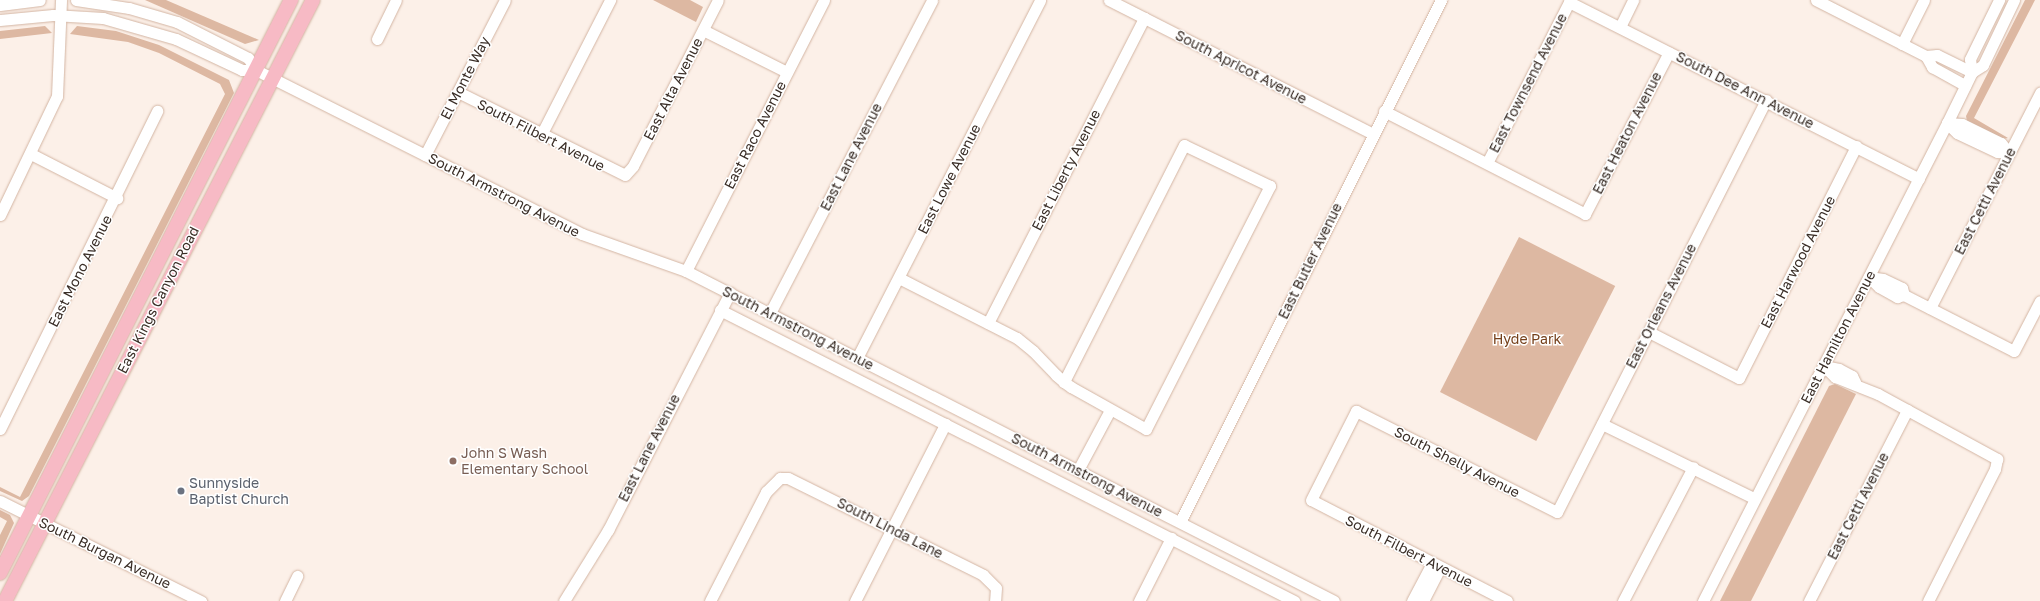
<!DOCTYPE html>
<style>
body{margin:0}
#map{position:relative;width:2040px;height:601px;overflow:hidden;background:#fcf0e8;font-family:"Golos Text",sans-serif}
div>[style]{position:absolute}
[style*='--x']{left:calc(var(--x)*1px);top:calc(var(--y)*1px);width:calc(var(--w)*1px);rotate:calc(var(--a)*1deg)}
.green>*{inset:0;background:#ddb8a2;transform-origin:0 0}
.roads{filter:drop-shadow(0 0 1px #d3b5a3) drop-shadow(0 0 1px #d3b5a3)}
.minor>*{height:11px;margin:-5.5px;padding:0 5.5px;transform-origin:5.5px;border-radius:5.5px;background:#fff}
.major>*{height:14px;margin:-7px;padding:0 7px;transform-origin:7px;border-radius:7px;background:#f7bac5}
.dots>*{width:11px;height:11px;translate:-50% -50%;box-sizing:border-box;border:2px solid #fff;border-radius:50%}
span{translate:-50% -50%;white-space:nowrap;text-align:center;line-height:1.15;-webkit-text-stroke:3px #fff;paint-order:stroke}
.street-label{font-size:14px;color:#3a2e27}
.park-label{font-size:14px;color:#75401b}
.education-label{font-size:14px;color:#785e54}
.left{translate:0 -50%;text-align:left}
.worship-label{font-size:14px;color:#5b616d}
</style>
<div id="map">
<div class="green">
<i style="clip-path:polygon(145px 0,166px 0,259px 40px,245px 44px)"></i>
<i style="clip-path:polygon(653px 0,690px 0,703px 7px,696px 22px)"></i>
<i style="clip-path:polygon(2025px 0,2035px 0,1974px 118px,2008px 138px,2002px 139px,1967px 121px,1966px 116px)"></i>
<i style="clip-path:polygon(45px 26px,52px 33px,0 39px,0 31px)"></i>
<i style="clip-path:polygon(77px 26px,116px 31px,159px 45px,229px 80px,234px 93px,29px 496px,22px 501px,0 491px,0 487px,20px 497px,225px 94px,220px 84px,159px 53px,128px 42px,70px 34px)"></i>
<i style="left:1519px;top:237px;width:108px;height:174px;rotate:27deg"></i>
<i style="clip-path:polygon(1835px 384px,1856px 394px,1751px 601px,1720px 601px,1829px 386px)"></i>
<i style="clip-path:polygon(0 510px,10px 515px,14px 523px,0 554px,0 535px,7px 521px,0 517px)"></i>
</div>
<div class="roads">
<div class="minor">
<i style="--x:76;--y:0;--w:54;--a:8.6"></i>
<i style="--x:129;--y:8;--w:50;--a:16.3"></i>
<i style="--x:177;--y:22;--w:80;--a:26.9"></i>
<i style="--x:248;--y:58;--w:14;--a:56"></i>
<i style="--x:1109;--y:0;--w:296;--a:26.9"></i>
<i style="--x:1816;--y:0;--w:123;--a:27"></i>
<i style="--x:1926;--y:56;--w:11;--a:-5"></i>
<i style="--x:1937;--y:55;--w:39;--a:26"></i>
<i style="--x:0;--y:5;--w:40;--a:-7.1"></i>
<i style="--x:0;--y:20;--w:53;--a:-5.4"></i>
<i style="--x:53;--y:15;--w:50;--a:3.4"></i>
<i style="--x:103;--y:18;--w:76;--a:16"></i>
<i style="--x:176;--y:39;--w:73;--a:25.2"></i>
<i style="--x:242;--y:70;--w:14;--a:0"></i>
<i style="--x:256;--y:70;--w:365;--a:26.7"></i>
<i style="--x:582;--y:234;--w:110;--a:19.6"></i>
<i style="--x:686;--y:271;--w:727;--a:26.99"></i>
<i style="--x:1620;--y:27;--w:30;--a:-64"></i>
<i style="--x:703;--y:30;--w:94;--a:26.6"></i>
<i style="--x:377;--y:39;--w:43;--a:-64"></i>
<i style="--x:1902;--y:44;--w:49;--a:-63.4"></i>
<i style="--x:1926;--y:56;--w:13;--a:61"></i>
<i style="--x:1932;--y:67;--w:38;--a:29"></i>
<i style="--x:1972;--y:72;--w:13;--a:-32"></i>
<i style="--x:1983;--y:65;--w:72;--a:-64.5"></i>
<i style="--x:458;--y:92;--w:186;--a:26.4"></i>
<i style="--x:625;--y:175;--w:12;--a:-48"></i>
<i style="--x:633;--y:166;--w:186;--a:-62.9"></i>
<i style="--x:1384;--y:111;--w:226;--a:27.1"></i>
<i style="--x:1585;--y:214;--w:182;--a:-62.6"></i>
<i style="--x:1947;--y:123;--w:15;--a:4"></i>
<i style="--x:1962;--y:124;--w:43;--a:26"></i>
<i style="--x:2001;--y:143;--w:13;--a:51"></i>
<i style="--x:1947;--y:123;--w:14;--a:45"></i>
<i style="--x:1957;--y:133;--w:44;--a:25.4"></i>
<i style="--x:1997;--y:152;--w:12;--a:5"></i>
<i style="--x:541;--y:135;--w:152;--a:-62.9"></i>
<i style="--x:31;--y:154;--w:97;--a:27.1"></i>
<i style="--x:425;--y:155;--w:174;--a:-62.7"></i>
<i style="--x:1487;--y:163;--w:181;--a:-63"></i>
<i style="--x:1569;--y:2;--w:392;--a:26.8"></i>
<i style="--x:0;--y:215;--w:132;--a:-64.4"></i>
<i style="--x:57;--y:96;--w:96;--a:-87.6"></i>
<i style="--x:686;--y:271;--w:304;--a:-63"></i>
<i style="--x:1869;--y:277;--w:14;--a:45"></i>
<i style="--x:1879;--y:287;--w:21;--a:29"></i>
<i style="--x:1897;--y:297;--w:7;--a:-16"></i>
<i style="--x:1904;--y:295;--w:123;--a:27"></i>
<i style="--x:2014;--y:351;--w:56;--a:-62.5"></i>
<i style="--x:1869;--y:277;--w:14;--a:8"></i>
<i style="--x:1883;--y:279;--w:21;--a:25"></i>
<i style="--x:1902;--y:288;--w:7;--a:74"></i>
<i style="--x:899;--y:278;--w:132;--a:27"></i>
<i style="--x:1017;--y:338;--w:21;--a:39"></i>
<i style="--x:1033;--y:351;--w:33;--a:46"></i>
<i style="--x:1056;--y:375;--w:11;--a:41"></i>
<i style="--x:1064;--y:382;--w:9;--a:36"></i>
<i style="--x:1071;--y:387;--w:86;--a:29.2"></i>
<i style="--x:1146;--y:429;--w:273;--a:-63"></i>
<i style="--x:1270;--y:186;--w:95;--a:-154.5"></i>
<i style="--x:1184;--y:145;--w:266;--a:116.9"></i>
<i style="--x:1930;--y:308;--w:242;--a:-62.9"></i>
<i style="--x:720;--y:310;--w:644;--a:26.88"></i>
<i style="--x:770;--y:313;--w:352;--a:-62.6"></i>
<i style="--x:988;--y:323;--w:343;--a:-62.9"></i>
<i style="--x:1649;--y:332;--w:101;--a:27.1"></i>
<i style="--x:1739;--y:378;--w:260;--a:-63.2"></i>
<i style="--x:857;--y:358;--w:402;--a:-62.9"></i>
<i style="--x:1824;--y:366;--w:16;--a:45"></i>
<i style="--x:1835;--y:377;--w:46;--a:21.6"></i>
<i style="--x:1878;--y:394;--w:136;--a:28.6"></i>
<i style="--x:1997;--y:459;--w:10;--a:101"></i>
<i style="--x:1995;--y:469;--w:148;--a:116.9"></i>
<i style="--x:1824;--y:366;--w:15;--a:11"></i>
<i style="--x:1839;--y:369;--w:15;--a:28"></i>
<i style="--x:1852;--y:376;--w:7;--a:63"></i>
<i style="--x:1602;--y:424;--w:169;--a:26"></i>
<i style="--x:0;--y:429;--w:355;--a:-63.7"></i>
<i style="--x:1078;--y:470;--w:68;--a:-61.9"></i>
<i style="--x:0;--y:501;--w:225;--a:26.5"></i>
<i style="--x:1180;--y:522;--w:584;--a:-63.43"></i>
<i style="--x:285;--y:601;--w:28;--a:-64"></i>
<i style="--x:564;--y:601;--w:84;--a:-58.2"></i>
<i style="--x:608;--y:530;--w:267;--a:-62.8"></i>
<i style="--x:710;--y:601;--w:123;--a:-62.8"></i>
<i style="--x:766;--y:492;--w:20;--a:-45"></i>
<i style="--x:780;--y:478;--w:8;--a:0"></i>
<i style="--x:788;--y:478;--w:218;--a:26.4"></i>
<i style="--x:983;--y:575;--w:18;--a:45"></i>
<i style="--x:996;--y:588;--w:13;--a:94"></i>
<i style="--x:855;--y:601;--w:199;--a:-63"></i>
<i style="--x:1139;--y:601;--w:71;--a:-63.1"></i>
<i style="--x:1412;--y:601;--w:43;--a:-62.2"></i>
<i style="--x:1423;--y:601;--w:38;--a:-63"></i>
<i style="--x:1507;--y:601;--w:220;--a:-152.7"></i>
<i style="--x:1311;--y:500;--w:100;--a:-63.2"></i>
<i style="--x:1356;--y:411;--w:225;--a:26.7"></i>
<i style="--x:1557;--y:512;--w:462;--a:-63.1"></i>
<i style="--x:1623;--y:601;--w:151;--a:-62.4"></i>
<i style="--x:1703;--y:601;--w:537;--a:-62.96"></i>
<i style="--x:1947;--y:123;--w:57;--a:-63.9"></i>
<i style="--x:1972;--y:72;--w:13;--a:-99"></i>
<i style="--x:1970;--y:59;--w:66;--a:-63.8"></i>
<i style="--x:1809;--y:601;--w:215;--a:-62.8"></i>
</div>
<div class="major">
<i style="--x:0;--y:573;--w:643;--a:-63.08"></i>
<i style="--x:5;--y:601;--w:675;--a:-62.87"></i>
</div>
</div>
<div class="dots">
<i style="left:453px;top:461px;background:#8d6e63"></i>
<i style="left:181px;top:491px;background:#6b7280"></i>
</div>
<div class="street-label">
<span style="left:1241px;top:67px;rotate:27deg">South Apricot Avenue</span>
<span style="left:465px;top:78px;rotate:-63deg">El Monte Way</span>
<span style="left:1528px;top:83px;rotate:-63deg">East Townsend Avenue</span>
<span style="left:673px;top:89px;rotate:-63deg">East Alta Avenue</span>
<span style="left:1745px;top:90px;rotate:27deg">South Dee Ann Avenue</span>
<span style="left:1627px;top:133px;rotate:-63deg">East Heaton Avenue</span>
<span style="left:541px;top:135px;rotate:27deg">South Filbert Avenue</span>
<span style="left:755px;top:135px;rotate:-63deg">East Raco Avenue</span>
<span style="left:851px;top:157px;rotate:-63deg">East Lane Avenue</span>
<span style="left:1066px;top:170px;rotate:-63deg">East Liberty Avenue</span>
<span style="left:949px;top:179px;rotate:-63deg">East Lowe Avenue</span>
<span style="left:504px;top:195px;rotate:27deg">South Armstrong Avenue</span>
<span style="left:1985px;top:201px;rotate:-63deg">East Cetti Avenue</span>
<span style="left:1310px;top:261px;rotate:-64deg">East Butler Avenue</span>
<span style="left:1798px;top:262px;rotate:-63deg">East Harwood Avenue</span>
<span style="left:80px;top:271px;rotate:-63deg">East Mono Avenue</span>
<span style="left:158px;top:300px;rotate:-63deg">East Kings Canyon Road</span>
<span style="left:1661px;top:306px;rotate:-63deg">East Orleans Avenue</span>
<span style="left:798px;top:328px;rotate:27deg">South Armstrong Avenue</span>
<span style="left:1838px;top:337px;rotate:-63deg">East Hamilton Avenue</span>
<span style="left:649px;top:448px;rotate:-63deg">East Lane Avenue</span>
<span style="left:1457px;top:462px;rotate:27deg">South Shelly Avenue</span>
<span style="left:1087px;top:475px;rotate:27deg">South Armstrong Avenue</span>
<span style="left:1858px;top:506px;rotate:-63deg">East Cetti Avenue</span>
<span style="left:890px;top:528px;rotate:27deg">South Linda Lane</span>
<span style="left:1409px;top:551px;rotate:27deg">South Filbert Avenue</span>
<span style="left:105px;top:553px;rotate:26deg">South Burgan Avenue</span>
</div>
<div class="park-label">
<span style="left:1527px;top:339px">Hyde Park</span>
</div>
<div class="education-label">
<span class="left" style="left:461px;top:461px">John S Wash<br>Elementary School</span>
</div>
<div class="worship-label">
<span class="left" style="left:189px;top:491px">Sunnyside<br>Baptist Church</span>
</div>
</div>
